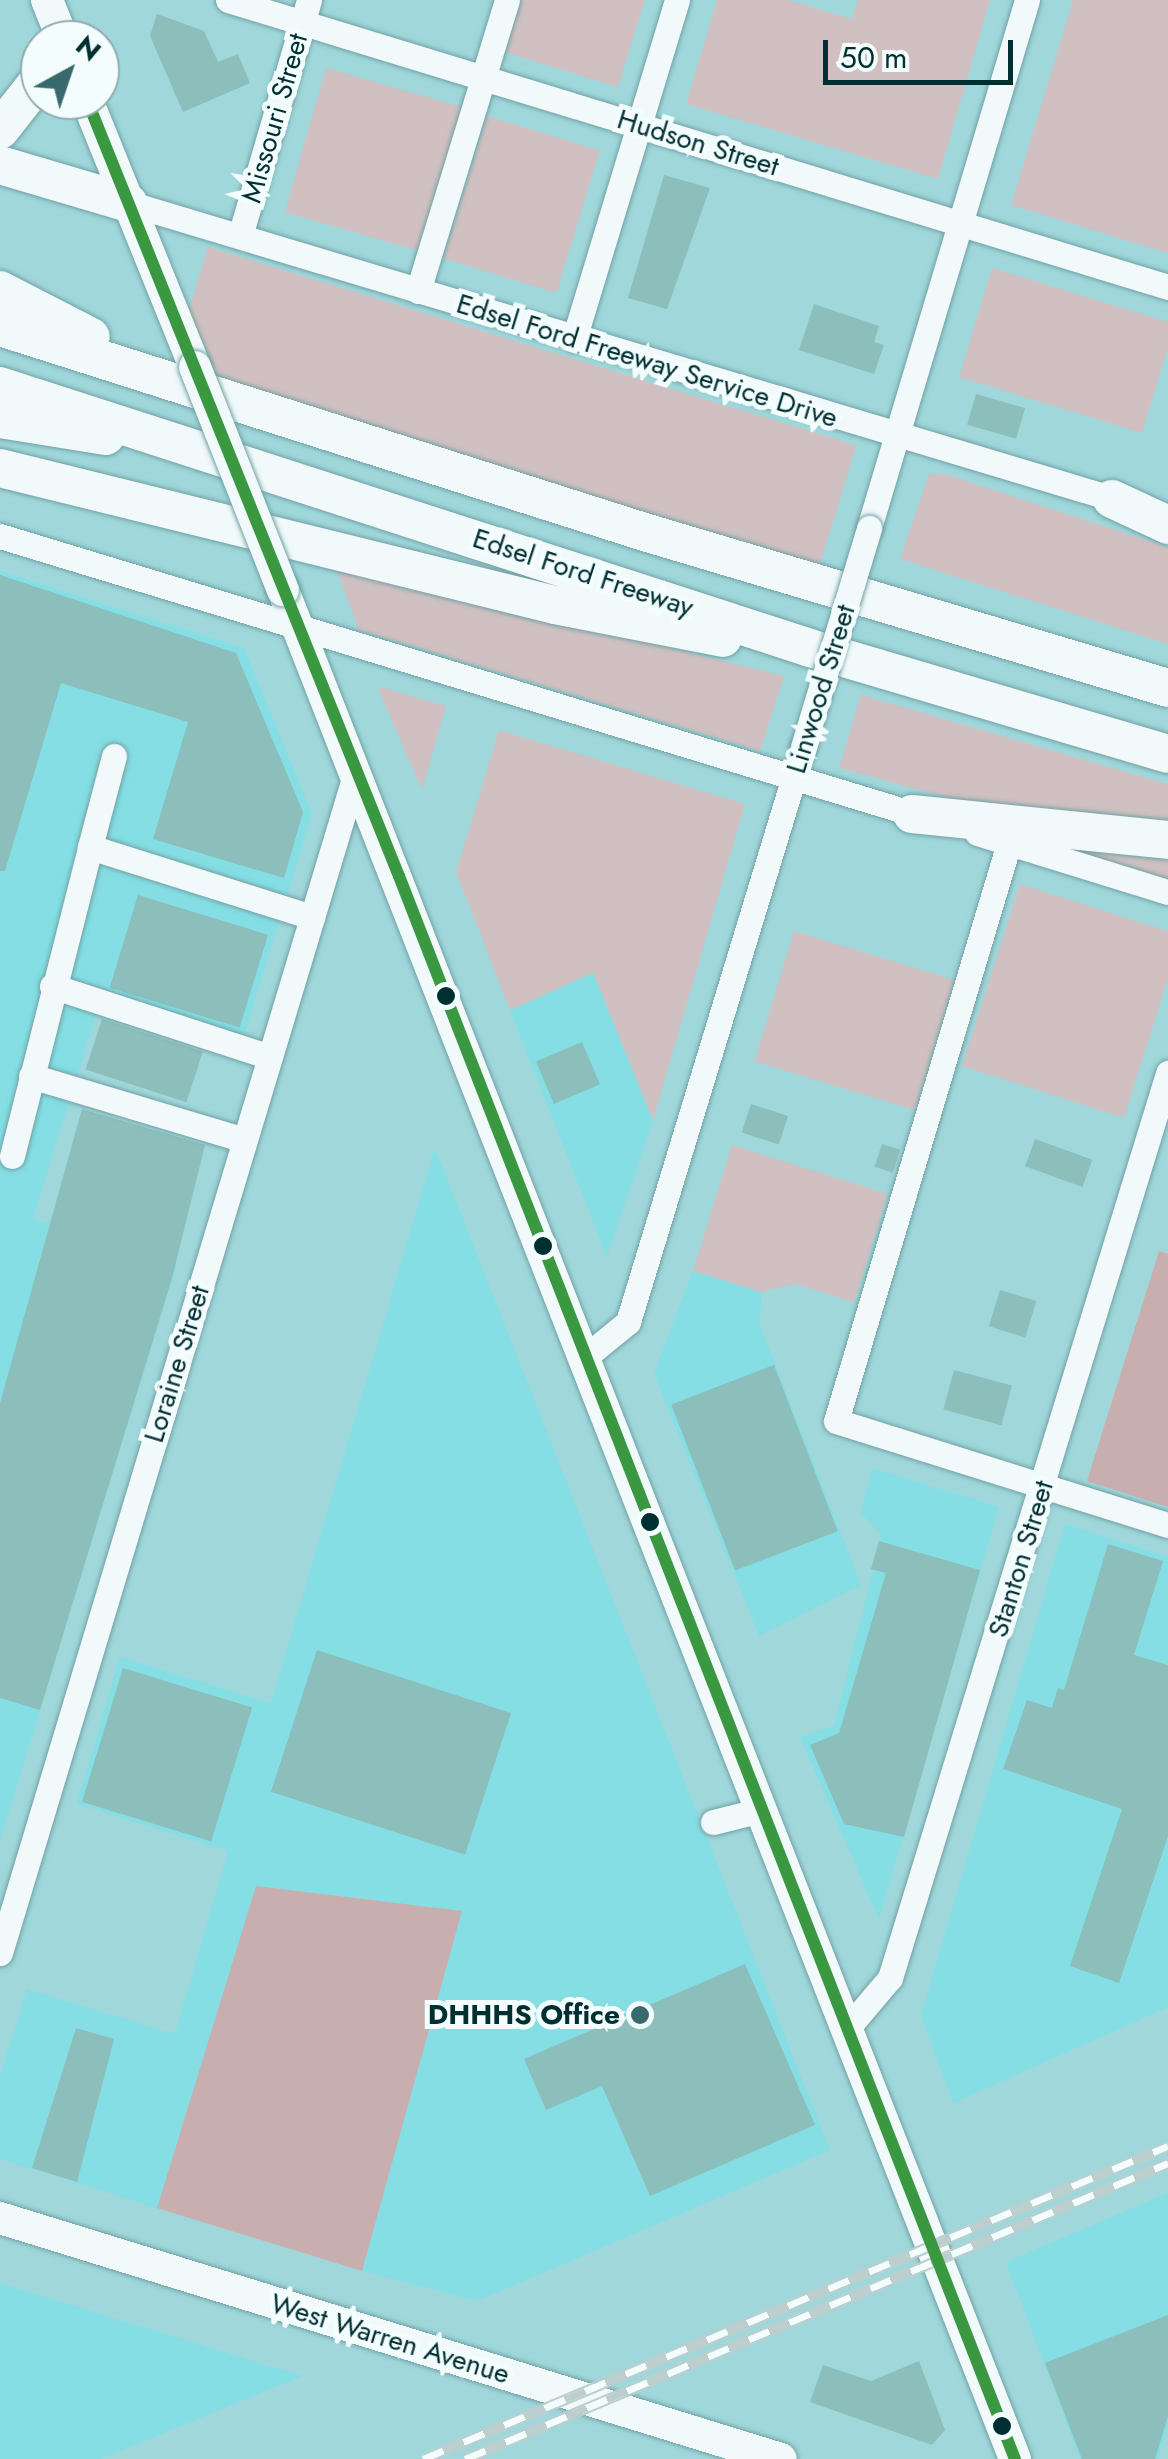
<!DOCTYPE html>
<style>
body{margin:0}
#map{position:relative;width:1168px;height:2459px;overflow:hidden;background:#9fd7db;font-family:Jost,sans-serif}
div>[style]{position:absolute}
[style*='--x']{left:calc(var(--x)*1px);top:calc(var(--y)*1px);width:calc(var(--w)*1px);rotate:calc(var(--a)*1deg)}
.built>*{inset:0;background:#84dee4}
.green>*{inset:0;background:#d0c0c1;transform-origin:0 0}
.forest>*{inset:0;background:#c9aeaf}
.building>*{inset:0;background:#8cbebc;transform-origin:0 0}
.roads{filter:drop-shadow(0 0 2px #72a1a4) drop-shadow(0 0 2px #72a1a4)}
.minor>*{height:25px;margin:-12.5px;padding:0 12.5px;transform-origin:12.5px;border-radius:12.5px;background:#f1f9fa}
.major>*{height:32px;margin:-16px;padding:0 16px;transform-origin:16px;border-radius:16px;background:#f1f9fa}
.highway>*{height:38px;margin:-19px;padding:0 19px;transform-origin:19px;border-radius:19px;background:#f1f9fa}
.rail>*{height:11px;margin-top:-5.5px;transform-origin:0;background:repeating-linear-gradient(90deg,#f4fdfd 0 22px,#bccece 0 44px);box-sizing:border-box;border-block:2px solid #bccece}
.bridges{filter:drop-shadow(0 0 2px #72a1a4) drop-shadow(0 0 2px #72a1a4)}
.minor-bridge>*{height:25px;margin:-12.5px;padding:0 12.5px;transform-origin:12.5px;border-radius:12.5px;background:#f1f9fa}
.major-bridge>*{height:32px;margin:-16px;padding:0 16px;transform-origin:16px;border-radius:16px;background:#f1f9fa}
.bus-1>*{height:12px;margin:-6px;padding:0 6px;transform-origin:6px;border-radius:6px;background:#3a9840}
.dots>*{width:28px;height:28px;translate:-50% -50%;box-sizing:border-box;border:5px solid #f4fdfd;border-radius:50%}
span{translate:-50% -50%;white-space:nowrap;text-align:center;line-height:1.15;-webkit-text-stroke:10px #f4fdfd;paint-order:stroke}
.street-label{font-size:28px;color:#002f32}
.poi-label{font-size:28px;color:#002f32;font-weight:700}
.right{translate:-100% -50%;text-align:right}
.north{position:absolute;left:20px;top:20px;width:100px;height:100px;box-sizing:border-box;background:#f4fdfd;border:2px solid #92abac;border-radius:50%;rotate:40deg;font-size:28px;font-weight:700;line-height:40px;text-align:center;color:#002f32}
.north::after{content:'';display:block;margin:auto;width:35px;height:45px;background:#386a6d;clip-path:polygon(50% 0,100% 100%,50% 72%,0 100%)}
.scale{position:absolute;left:823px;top:40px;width:190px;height:45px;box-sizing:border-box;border:5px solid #002f32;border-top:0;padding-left:12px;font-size:30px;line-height:35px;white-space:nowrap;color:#002f32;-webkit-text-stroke:8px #f4fdfd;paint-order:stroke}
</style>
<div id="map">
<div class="built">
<i style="clip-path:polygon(0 571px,244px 648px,312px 814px,238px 1055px,97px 1011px,33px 1219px,177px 1264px,0 1841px)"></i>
<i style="clip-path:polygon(593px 972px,653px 1120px,607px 1257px,510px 1010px)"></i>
<i style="clip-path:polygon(435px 1148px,830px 2150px,477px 2301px,362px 2271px,461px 1911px,256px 1886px,157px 2208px,0 2159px,0 2076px,27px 1989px,175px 2034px,228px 1851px,77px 1804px,120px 1657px,271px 1703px)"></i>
<i style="clip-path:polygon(693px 1271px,761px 1292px,760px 1325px,861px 1585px,759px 1636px,654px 1373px)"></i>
<i style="clip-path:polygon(872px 1468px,999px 1507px,879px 1919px,800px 1737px,834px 1726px,882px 1535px,861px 1513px)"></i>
<i style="clip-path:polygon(1065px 1524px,1168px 1557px,1168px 2007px,953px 2103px,921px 2015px)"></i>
<i style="clip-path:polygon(1168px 2193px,1168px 2424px,1158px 2459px,1080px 2459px,1006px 2262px)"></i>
<i style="clip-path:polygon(0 2283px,302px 2376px,101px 2459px,0 2459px)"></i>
</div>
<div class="green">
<i style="clip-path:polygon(520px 0,645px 0,618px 87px,504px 52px)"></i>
<i style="clip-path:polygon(717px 0,788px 0,852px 19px,858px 0,990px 0,938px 179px,686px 104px)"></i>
<i style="clip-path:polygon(1073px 0,1168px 0,1168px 253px,1011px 205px)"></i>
<i style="left:326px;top:68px;width:145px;height:150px;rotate:16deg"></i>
<i style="left:487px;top:116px;width:118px;height:149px;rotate:17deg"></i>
<i style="left:208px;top:247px;width:678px;height:130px;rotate:17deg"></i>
<i style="clip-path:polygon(992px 268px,1168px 322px,1168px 347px,1142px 433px,959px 377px)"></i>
<i style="clip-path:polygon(942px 473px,1168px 547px,1168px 644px,900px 559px,929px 474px)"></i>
<i style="clip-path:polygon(335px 566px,784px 676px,760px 751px,359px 630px)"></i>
<i style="clip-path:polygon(377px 686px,446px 706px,422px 790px)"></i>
<i style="clip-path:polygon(861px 695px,1168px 784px,1168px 831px,979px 806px,839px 768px)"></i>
<i style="clip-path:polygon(499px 730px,745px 804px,653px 1120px,593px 973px,510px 1010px,456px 872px)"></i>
<i style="clip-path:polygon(1085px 847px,1168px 858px,1168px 879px,1083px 853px)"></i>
<i style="clip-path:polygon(1020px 884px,1168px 931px,1168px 978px,1124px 1118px,962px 1066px)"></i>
<i style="left:794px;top:931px;width:168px;height:136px;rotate:17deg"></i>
<i style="clip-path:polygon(732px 1145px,888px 1194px,854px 1302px,795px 1284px,761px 1292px,693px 1271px)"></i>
</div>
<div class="forest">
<i style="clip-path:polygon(1159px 1251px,1168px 1254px,1168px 1507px,1087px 1481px)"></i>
<i style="clip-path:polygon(256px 1886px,462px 1911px,362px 2271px,157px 2208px)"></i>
</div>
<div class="building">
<i style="clip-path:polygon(157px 14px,204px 31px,218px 62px,238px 54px,250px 83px,183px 112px,150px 36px)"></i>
<i style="clip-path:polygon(664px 175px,710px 188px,667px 309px,628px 298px)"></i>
<i style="clip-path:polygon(814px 304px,879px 326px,874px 342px,884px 345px,874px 374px,799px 350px)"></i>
<i style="left:976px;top:394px;width:51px;height:32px;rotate:16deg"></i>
<i style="clip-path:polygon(0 575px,236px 653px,303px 812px,284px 878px,153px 839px,188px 722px,61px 683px,5px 871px,0 871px)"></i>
<i style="left:138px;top:895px;width:136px;height:97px;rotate:17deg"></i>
<i style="left:102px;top:1019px;width:106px;height:53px;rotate:18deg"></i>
<i style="left:582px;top:1042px;width:46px;height:50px;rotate:67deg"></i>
<i style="left:751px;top:1104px;width:39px;height:30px;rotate:18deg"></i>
<i style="clip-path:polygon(82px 1109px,205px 1145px,172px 1278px,40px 1710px,0 1698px,0 1403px)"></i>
<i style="left:1035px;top:1139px;width:61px;height:29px;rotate:20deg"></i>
<i style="left:882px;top:1144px;width:19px;height:24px;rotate:18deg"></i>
<i style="left:1000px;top:1290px;width:38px;height:38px;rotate:17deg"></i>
<i style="left:774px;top:1365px;width:178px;height:110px;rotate:69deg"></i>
<i style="left:954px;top:1370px;width:60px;height:41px;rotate:15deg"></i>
<i style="clip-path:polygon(879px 1541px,980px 1570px,904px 1837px,844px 1824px,810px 1745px,839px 1733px,886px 1573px,871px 1569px)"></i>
<i style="clip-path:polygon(1108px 1544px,1163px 1561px,1134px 1655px,1168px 1665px,1168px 1836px,1119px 1983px,1070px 1966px,1122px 1809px,1003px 1769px,1027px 1700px,1052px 1708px,1058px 1688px,1064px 1690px)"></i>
<i style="left:317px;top:1650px;width:204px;height:149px;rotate:18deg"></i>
<i style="left:123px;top:1668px;width:135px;height:140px;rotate:17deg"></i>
<i style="clip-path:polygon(745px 1964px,815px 2125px,650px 2196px,602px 2086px,546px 2110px,524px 2059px)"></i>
<i style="clip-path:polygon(76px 2028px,114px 2039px,77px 2182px,32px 2168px)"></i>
<i style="clip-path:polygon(1168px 2315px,1168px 2416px,1155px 2459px,1082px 2459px,1045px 2363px)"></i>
<i style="clip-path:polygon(919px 2361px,945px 2430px,932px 2445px,810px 2402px,823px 2365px,871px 2381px)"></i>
</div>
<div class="roads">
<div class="minor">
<i style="--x:228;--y:0;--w:983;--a:16.98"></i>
<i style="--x:128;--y:203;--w:1040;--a:16.71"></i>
<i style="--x:240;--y:236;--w:246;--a:-73.7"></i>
<i style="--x:418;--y:291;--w:304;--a:-73"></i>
<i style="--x:574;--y:339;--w:354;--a:-73.1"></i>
<i style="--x:869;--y:528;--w:551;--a:-73.34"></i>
<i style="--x:0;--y:536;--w:966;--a:16.92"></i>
<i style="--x:114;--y:756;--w:94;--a:104.8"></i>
<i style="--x:90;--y:847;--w:233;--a:17.5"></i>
<i style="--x:977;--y:833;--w:200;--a:17.2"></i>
<i style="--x:1009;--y:843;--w:603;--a:106.66"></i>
<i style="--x:836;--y:1421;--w:348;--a:17.4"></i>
<i style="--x:52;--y:986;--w:229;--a:18"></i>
<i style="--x:31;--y:1076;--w:223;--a:16.7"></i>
<i style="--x:12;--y:1156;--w:319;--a:-75.8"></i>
<i style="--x:584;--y:1358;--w:57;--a:-39.3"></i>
<i style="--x:628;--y:1322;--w:601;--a:-73.07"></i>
<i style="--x:713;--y:1822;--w:49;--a:-14"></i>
<i style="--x:0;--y:1953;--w:1230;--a:-73.23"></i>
<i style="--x:846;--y:2030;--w:68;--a:-49.8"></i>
<i style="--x:890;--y:1978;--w:947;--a:-72.92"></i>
</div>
<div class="major">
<i style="--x:47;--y:0;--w:43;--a:68.2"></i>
<i style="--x:87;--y:100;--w:288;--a:68"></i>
<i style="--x:283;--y:590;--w:2007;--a:68.61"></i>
<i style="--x:0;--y:2218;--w:817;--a:17.15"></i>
</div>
<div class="highway">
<i style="--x:0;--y:130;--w:65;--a:-51.9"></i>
<i style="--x:0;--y:165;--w:134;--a:16.5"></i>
<i style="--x:0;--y:290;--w:102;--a:27.3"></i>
<i style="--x:0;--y:327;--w:673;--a:17.65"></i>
<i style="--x:641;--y:531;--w:550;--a:16.59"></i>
<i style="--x:0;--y:386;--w:851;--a:17.92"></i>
<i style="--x:810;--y:648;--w:373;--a:16.5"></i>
<i style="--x:0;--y:419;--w:107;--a:9.1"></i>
<i style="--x:0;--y:468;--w:572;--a:13.87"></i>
<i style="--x:555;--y:605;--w:171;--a:11.1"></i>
<i style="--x:1112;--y:499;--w:62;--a:24.9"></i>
<i style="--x:912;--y:814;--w:257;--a:5.8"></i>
</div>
</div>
<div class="rail">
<i style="--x:423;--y:2459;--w:808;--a:-22.79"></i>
<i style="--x:465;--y:2459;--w:763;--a:-22.83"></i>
</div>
<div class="bridges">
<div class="minor-bridge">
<i style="--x:803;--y:747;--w:229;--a:-73.2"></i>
</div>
<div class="major-bridge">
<i style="--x:195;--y:367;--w:240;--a:68.5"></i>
</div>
</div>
<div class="bus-1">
<i style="--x:87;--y:100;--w:836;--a:68.1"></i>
<i style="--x:399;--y:876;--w:1699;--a:68.74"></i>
</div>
<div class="dots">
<i style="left:446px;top:996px;background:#002f32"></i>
<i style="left:543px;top:1246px;background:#002f32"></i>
<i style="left:650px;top:1522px;background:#002f32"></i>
<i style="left:640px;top:2015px;background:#386a6d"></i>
<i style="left:1002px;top:2426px;background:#002f32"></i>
</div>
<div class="street-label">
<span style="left:275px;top:118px;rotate:-74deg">Missouri Street</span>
<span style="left:698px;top:143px;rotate:17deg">Hudson Street</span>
<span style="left:647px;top:361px;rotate:17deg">Edsel Ford Freeway Service Drive</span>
<span style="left:583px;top:573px;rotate:18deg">Edsel Ford Freeway</span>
<span style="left:821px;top:689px;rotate:-73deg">Linwood Street</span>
<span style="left:177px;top:1364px;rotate:-73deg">Loraine Street</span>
<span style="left:1021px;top:1559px;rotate:-73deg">Stanton Street</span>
<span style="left:390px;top:2339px;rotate:17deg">West Warren Avenue</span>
</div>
<div class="poi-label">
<span class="right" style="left:620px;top:2015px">DHHHS Office</span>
</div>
<div class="north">N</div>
<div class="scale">50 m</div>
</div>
